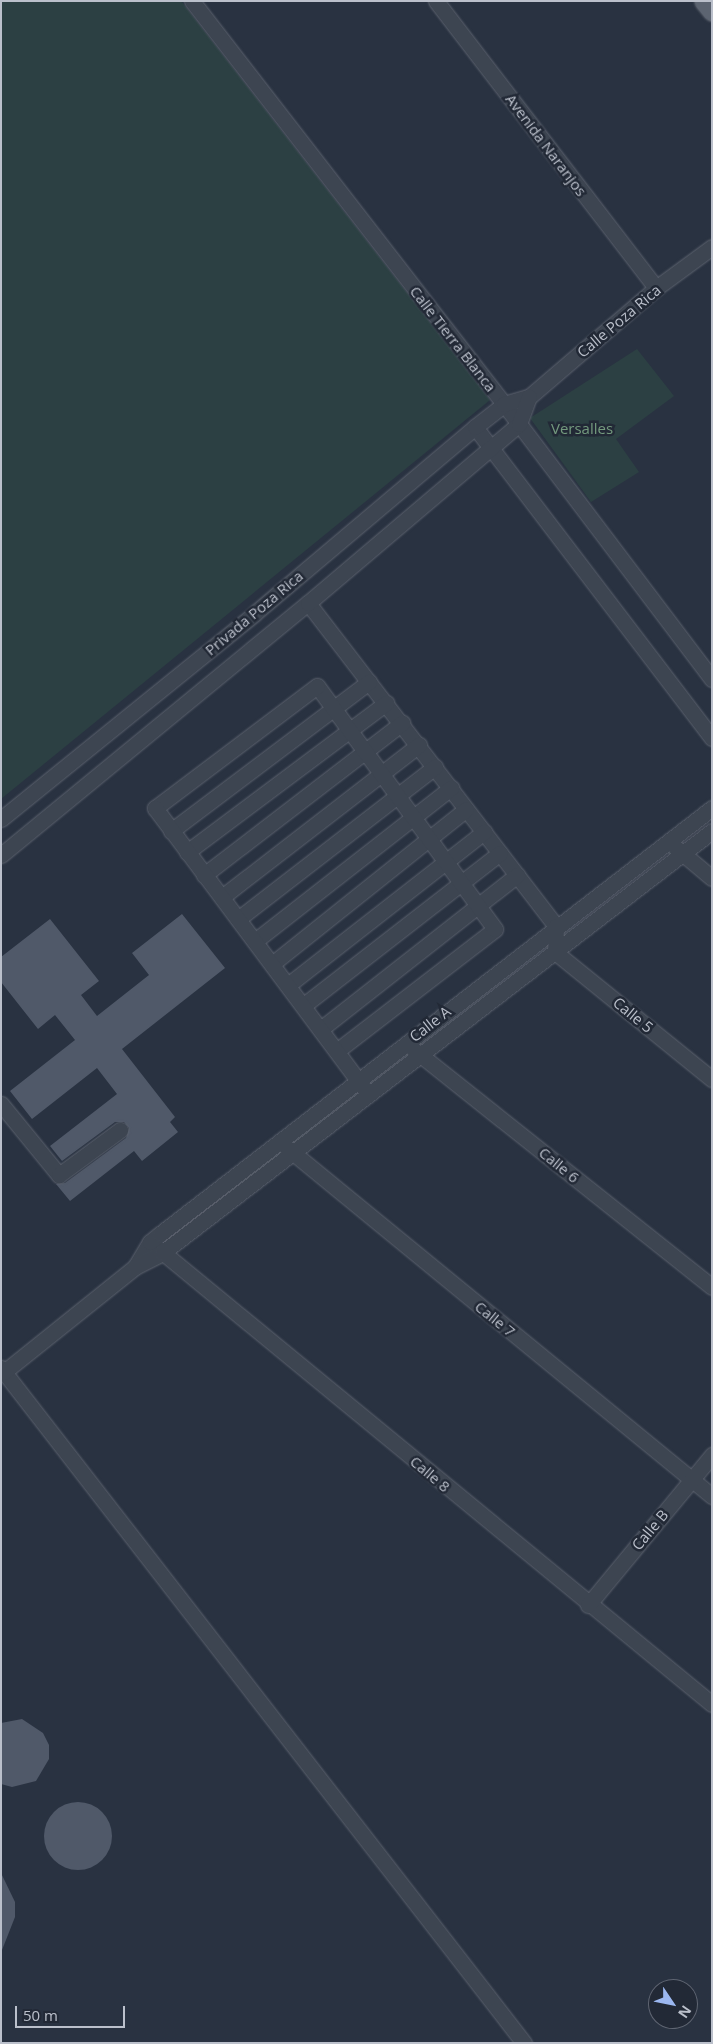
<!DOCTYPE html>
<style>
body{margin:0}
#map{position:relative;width:713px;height:2044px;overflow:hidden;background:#293241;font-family:"Open Sans",sans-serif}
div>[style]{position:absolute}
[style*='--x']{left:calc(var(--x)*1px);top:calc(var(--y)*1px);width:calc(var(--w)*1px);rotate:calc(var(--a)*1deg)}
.green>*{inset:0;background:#2c4043}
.building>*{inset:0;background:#505969}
.round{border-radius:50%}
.roads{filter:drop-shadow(0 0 1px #5c626e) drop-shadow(0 0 1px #5c626e)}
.minor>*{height:15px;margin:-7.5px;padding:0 7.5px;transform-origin:7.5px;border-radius:7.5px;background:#3d4551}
.major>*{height:19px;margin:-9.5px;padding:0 9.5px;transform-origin:9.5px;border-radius:9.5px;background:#5c6471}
span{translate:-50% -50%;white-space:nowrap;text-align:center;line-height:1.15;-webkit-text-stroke:5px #222936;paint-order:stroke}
.street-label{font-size:15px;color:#bbc0cb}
.park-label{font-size:15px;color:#749a7e}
.frame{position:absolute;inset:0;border:2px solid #bbc0cb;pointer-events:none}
.north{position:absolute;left:648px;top:1979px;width:50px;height:50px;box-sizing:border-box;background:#222936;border:1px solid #5f6572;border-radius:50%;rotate:124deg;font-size:14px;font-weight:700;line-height:20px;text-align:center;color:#bbc0cb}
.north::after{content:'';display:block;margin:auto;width:18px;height:22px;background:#9bb7f0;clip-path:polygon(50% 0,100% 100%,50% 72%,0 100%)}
.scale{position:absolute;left:15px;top:2006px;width:110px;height:22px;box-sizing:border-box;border:2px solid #bbc0cb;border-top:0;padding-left:6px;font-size:15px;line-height:18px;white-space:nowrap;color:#bbc0cb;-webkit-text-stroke:4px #222936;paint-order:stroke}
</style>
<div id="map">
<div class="green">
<i style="clip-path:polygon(1px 1px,181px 1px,490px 400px,1px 799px)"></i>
<i style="clip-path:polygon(637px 349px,674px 396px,616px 439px,639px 472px,591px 502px,530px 418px)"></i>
</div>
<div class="building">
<i style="clip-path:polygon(182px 914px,225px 968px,122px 1049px,175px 1117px,170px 1122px,178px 1132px,142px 1161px,134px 1151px,70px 1201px,56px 1184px,65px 1183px,126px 1138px,129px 1128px,124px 1122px,115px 1122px,62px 1161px,50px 1146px,117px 1094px,97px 1068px,32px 1119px,10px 1091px,75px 1040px,55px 1015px,38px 1029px,1px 982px,1px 957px,50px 919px,99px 981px,81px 995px,97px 1016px,149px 975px,132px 953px)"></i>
<i style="clip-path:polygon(22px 1719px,43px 1733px,49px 1745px,49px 1759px,36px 1781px,12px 1787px,1px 1784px,1px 1723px)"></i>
<i class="round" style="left:44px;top:1802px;width:68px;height:68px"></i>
<i style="clip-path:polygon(1px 1873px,15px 1902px,15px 1917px,2px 1950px)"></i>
</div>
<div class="roads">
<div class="minor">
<i style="--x:192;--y:1;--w:510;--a:52.25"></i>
<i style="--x:504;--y:404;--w:345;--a:52.9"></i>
<i style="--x:436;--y:1;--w:362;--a:52.5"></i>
<i style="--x:475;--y:427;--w:391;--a:52.7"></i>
<i style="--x:308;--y:603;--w:407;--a:52.5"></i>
<i style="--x:556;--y:926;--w:26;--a:92"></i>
<i style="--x:555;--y:952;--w:202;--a:39"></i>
<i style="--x:1;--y:819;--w:327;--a:-39"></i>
<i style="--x:255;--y:613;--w:288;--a:-40.2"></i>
<i style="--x:475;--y:427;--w:37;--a:-38"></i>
<i style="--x:504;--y:404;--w:26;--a:-16"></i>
<i style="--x:529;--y:397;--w:167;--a:-40.6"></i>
<i style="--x:656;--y:288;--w:69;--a:-36.2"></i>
<i style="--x:171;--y:831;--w:248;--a:-37"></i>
<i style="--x:675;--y:847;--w:48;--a:40"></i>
<i style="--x:187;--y:852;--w:249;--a:-36.8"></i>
<i style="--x:1;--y:855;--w:397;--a:-39.4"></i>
<i style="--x:308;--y:603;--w:277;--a:-40.3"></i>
<i style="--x:519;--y:424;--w:29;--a:-70"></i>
<i style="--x:204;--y:875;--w:250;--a:-37.5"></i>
<i style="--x:222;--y:897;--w:249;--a:-37.7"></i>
<i style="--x:238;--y:919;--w:249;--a:-37.7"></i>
<i style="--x:255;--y:941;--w:249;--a:-38"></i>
<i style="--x:272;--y:964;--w:248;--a:-38.6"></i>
<i style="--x:288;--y:985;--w:249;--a:-38"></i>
<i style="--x:304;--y:1005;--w:248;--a:-37.8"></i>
<i style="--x:322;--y:1028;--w:248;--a:-38.1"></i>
<i style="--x:413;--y:1049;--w:382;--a:38.5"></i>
<i style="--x:338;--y:1050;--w:198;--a:-37.6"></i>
<i style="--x:495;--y:929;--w:301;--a:-126.2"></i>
<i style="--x:317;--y:686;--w:203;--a:143"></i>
<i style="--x:155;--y:808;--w:357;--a:53.3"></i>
<i style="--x:1;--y:1104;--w:92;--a:50.8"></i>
<i style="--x:59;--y:1175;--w:76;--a:-36.4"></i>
<i style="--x:286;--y:1147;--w:551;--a:39.33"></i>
<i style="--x:155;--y:1246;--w:721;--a:39.43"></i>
<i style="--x:135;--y:1267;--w:29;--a:-59"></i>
<i style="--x:150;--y:1242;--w:13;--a:-39"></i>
<i style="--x:160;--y:1234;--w:697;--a:-37.66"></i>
<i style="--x:1;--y:1368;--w:854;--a:52.23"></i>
<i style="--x:4;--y:1372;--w:168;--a:-38.7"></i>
<i style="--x:135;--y:1267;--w:30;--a:-27"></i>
<i style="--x:162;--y:1253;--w:693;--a:-37.5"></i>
<i style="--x:588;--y:1605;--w:195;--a:-50.4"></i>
</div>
<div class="major">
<i style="--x:704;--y:1;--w:13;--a:51"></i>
</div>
</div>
<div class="street-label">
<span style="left:546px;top:145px;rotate:53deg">Avenida Naranjos</span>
<span style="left:619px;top:321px;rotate:-40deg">Calle Poza Rica</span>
<span style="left:453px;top:339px;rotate:52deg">Calle Tierra Blanca</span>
<span style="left:254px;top:613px;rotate:-40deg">Privada Poza Rica</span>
<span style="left:633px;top:1015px;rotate:39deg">Calle 5</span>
<span style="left:430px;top:1024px;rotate:-38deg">Calle A</span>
<span style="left:559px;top:1165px;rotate:39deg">Calle 6</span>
<span style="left:495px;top:1319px;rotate:39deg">Calle 7</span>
<span style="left:430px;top:1474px;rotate:40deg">Calle 8</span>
<span style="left:650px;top:1530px;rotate:-50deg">Calle B</span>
</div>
<div class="park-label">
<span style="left:582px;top:429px">Versalles</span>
</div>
<div class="frame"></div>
<div class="north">N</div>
<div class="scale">50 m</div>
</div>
